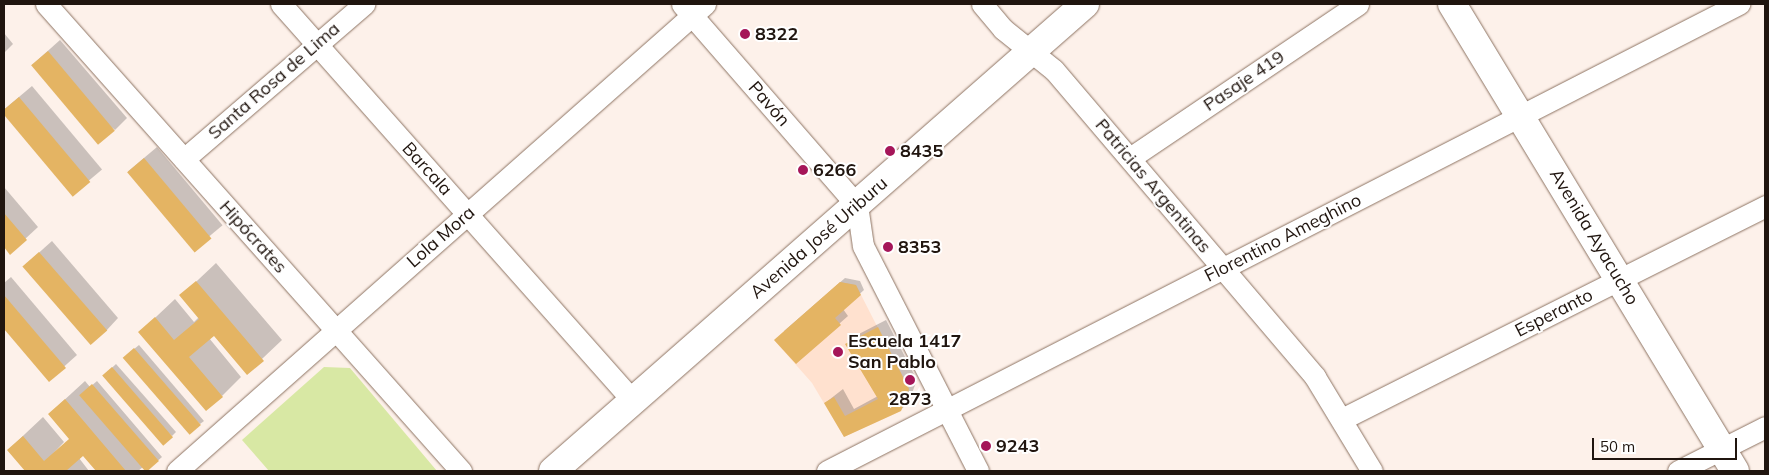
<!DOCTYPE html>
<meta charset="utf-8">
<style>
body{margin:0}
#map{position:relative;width:1769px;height:475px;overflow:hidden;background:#fdf1ea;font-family:Mulish,sans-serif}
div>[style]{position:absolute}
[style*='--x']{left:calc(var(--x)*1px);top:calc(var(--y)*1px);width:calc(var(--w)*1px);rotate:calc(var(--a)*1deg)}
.built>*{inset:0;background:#ffe1cf}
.green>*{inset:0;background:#d8e8a4}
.shadow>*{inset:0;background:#0003;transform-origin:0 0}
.building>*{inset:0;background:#e4b463;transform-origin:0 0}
.roads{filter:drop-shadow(0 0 1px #8d7362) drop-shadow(0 0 1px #8d7362)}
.minor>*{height:21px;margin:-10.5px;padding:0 10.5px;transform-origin:10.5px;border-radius:10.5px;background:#fff}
.major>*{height:28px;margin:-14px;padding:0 14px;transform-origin:14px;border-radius:14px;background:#fff}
.dots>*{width:14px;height:14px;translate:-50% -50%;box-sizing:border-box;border:2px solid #fff;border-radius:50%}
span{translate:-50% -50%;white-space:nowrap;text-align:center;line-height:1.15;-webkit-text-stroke:4px #fff;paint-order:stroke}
.poi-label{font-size:18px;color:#20150f;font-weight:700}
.left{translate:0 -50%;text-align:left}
.street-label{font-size:18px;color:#20150f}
.frame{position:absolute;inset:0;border:5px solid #20150f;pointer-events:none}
.scale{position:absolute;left:1592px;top:438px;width:145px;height:22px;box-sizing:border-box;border:2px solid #20150f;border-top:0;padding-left:6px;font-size:15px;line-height:18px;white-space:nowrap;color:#20150f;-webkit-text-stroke:4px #fff;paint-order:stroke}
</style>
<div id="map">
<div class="built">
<i style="clip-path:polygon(840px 282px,856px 285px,909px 389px,901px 411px,844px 437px,812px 383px,774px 340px)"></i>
</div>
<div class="green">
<i style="clip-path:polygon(324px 367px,350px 368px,437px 471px,269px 471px,242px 440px)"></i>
</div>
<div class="shadow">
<i style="clip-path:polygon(4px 33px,13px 44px,4px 53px)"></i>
<i style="clip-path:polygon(60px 40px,127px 118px,115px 130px,32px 65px)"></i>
<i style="left:32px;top:86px;width:109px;height:38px;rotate:50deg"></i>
<i style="left:157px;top:147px;width:102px;height:38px;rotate:50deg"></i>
<i style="clip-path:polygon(4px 187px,38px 227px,10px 253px,4px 245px)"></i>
<i style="clip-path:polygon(52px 241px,118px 318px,106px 331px,24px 266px)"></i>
<i style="clip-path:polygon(216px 263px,282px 340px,247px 373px,214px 334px,209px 338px,241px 377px,222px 396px,140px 332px,175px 299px,194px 322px,199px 317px,181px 296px)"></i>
<i style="clip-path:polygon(11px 277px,77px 355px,49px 380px,4px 327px,4px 283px)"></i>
<i style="clip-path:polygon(845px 278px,860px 281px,864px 290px,843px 309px,848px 316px,796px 362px,784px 331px)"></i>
<i style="clip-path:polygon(886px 320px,917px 380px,909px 401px,901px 410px,845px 436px,825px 403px,843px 389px,854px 409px,878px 396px,847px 344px,855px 336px)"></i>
<i style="clip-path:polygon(139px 345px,204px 421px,200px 424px,128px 354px)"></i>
<i style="clip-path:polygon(116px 364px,176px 432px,172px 436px,103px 376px)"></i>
<i style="clip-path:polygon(85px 381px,90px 387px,97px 381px,162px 457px,146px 471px,143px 467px,138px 471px,98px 471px,84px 454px,79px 458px,89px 471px,26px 471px,8px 450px,43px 417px,64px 442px,48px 459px,75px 436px,49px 414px)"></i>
</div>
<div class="building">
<i style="left:48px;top:51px;width:104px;height:22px;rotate:50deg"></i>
<i style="left:19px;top:97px;width:111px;height:23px;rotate:50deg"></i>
<i style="left:144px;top:158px;width:105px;height:22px;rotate:50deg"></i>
<i style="clip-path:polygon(4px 213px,27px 240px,10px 255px,4px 247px)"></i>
<i style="left:39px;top:252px;width:104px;height:22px;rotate:49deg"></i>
<i style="clip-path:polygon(196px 281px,264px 361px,247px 375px,214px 336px,189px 357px,223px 397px,206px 411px,138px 332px,155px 317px,174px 340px,199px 319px,179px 295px)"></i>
<i style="clip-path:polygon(840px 282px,856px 285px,861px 295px,835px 318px,841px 325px,796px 364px,774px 340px)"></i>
<i style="clip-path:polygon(4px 295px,66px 368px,49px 382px,4px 329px)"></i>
<i style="clip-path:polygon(878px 327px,909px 389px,901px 411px,844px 437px,824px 403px,834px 397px,845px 416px,878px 399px,845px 344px)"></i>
<i style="left:134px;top:348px;width:102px;height:15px;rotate:49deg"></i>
<i style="left:112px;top:367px;width:93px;height:13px;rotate:49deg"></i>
<i style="left:92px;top:384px;width:102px;height:17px;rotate:49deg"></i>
<i style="clip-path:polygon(65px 399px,126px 471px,96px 471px,83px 456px,66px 471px,25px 471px,7px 450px,23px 436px,44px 461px,69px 439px,48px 414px)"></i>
</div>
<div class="roads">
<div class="minor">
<i style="--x:46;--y:4;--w:625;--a:48.37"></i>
<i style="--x:281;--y:4;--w:531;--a:48.44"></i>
<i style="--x:682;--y:4;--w:267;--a:49"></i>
<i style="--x:857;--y:205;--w:41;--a:81.7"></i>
<i style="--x:863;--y:246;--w:253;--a:62.9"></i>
<i style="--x:982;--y:4;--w:33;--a:50"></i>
<i style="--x:1003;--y:29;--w:65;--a:38.8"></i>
<i style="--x:1054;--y:70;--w:403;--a:49.6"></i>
<i style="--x:1315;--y:377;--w:110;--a:58.8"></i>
<i style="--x:1130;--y:158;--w:275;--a:-34"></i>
<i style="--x:184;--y:159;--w:238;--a:-40.7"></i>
<i style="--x:1342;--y:419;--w:474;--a:-26.7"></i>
<i style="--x:177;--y:471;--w:705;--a:-41.49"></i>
<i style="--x:827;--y:471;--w:1025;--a:-27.12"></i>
<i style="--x:1678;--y:471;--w:97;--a:-26.8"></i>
</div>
<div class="major">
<i style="--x:1452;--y:4;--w:546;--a:58.78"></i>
<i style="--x:553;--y:471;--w:708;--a:-41.28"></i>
</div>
</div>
<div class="dots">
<i style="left:745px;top:34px;background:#a51659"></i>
<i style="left:890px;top:151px;background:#a51659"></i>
<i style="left:803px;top:170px;background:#a51659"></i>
<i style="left:888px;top:247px;background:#a51659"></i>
<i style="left:838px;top:352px;background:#a51659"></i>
<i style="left:910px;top:380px;background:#a51659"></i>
<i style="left:986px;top:446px;background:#a51659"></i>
</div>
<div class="poi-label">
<span class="left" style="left:755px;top:34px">8322</span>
<span class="left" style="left:900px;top:151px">8435</span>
<span class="left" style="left:813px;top:170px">6266</span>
<span class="left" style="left:898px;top:247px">8353</span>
<span class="left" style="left:848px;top:352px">Escuela 1417<br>San Pablo</span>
<span style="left:910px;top:399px">2873</span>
<span class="left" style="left:996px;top:446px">9243</span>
</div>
<div class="street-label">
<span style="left:274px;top:81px;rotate:-41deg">Santa Rosa de Lima</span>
<span style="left:1244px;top:81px;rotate:-34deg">Pasaje 419</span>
<span style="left:769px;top:104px;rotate:49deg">Pavón</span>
<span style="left:427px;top:169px;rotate:48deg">Barcala</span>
<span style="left:1153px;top:186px;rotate:50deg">Patricias Argentinas</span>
<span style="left:253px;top:237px;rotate:48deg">Hipócrates</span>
<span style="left:441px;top:237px;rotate:-41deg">Lola Mora</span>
<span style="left:1594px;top:237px;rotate:59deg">Avenida Ayacucho</span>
<span style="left:819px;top:238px;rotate:-41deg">Avenida José Uriburu</span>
<span style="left:1283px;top:238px;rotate:-27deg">Florentino Ameghino</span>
<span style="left:1554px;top:313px;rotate:-27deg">Esperanto</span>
</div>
<div class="frame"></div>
<div class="scale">50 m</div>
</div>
